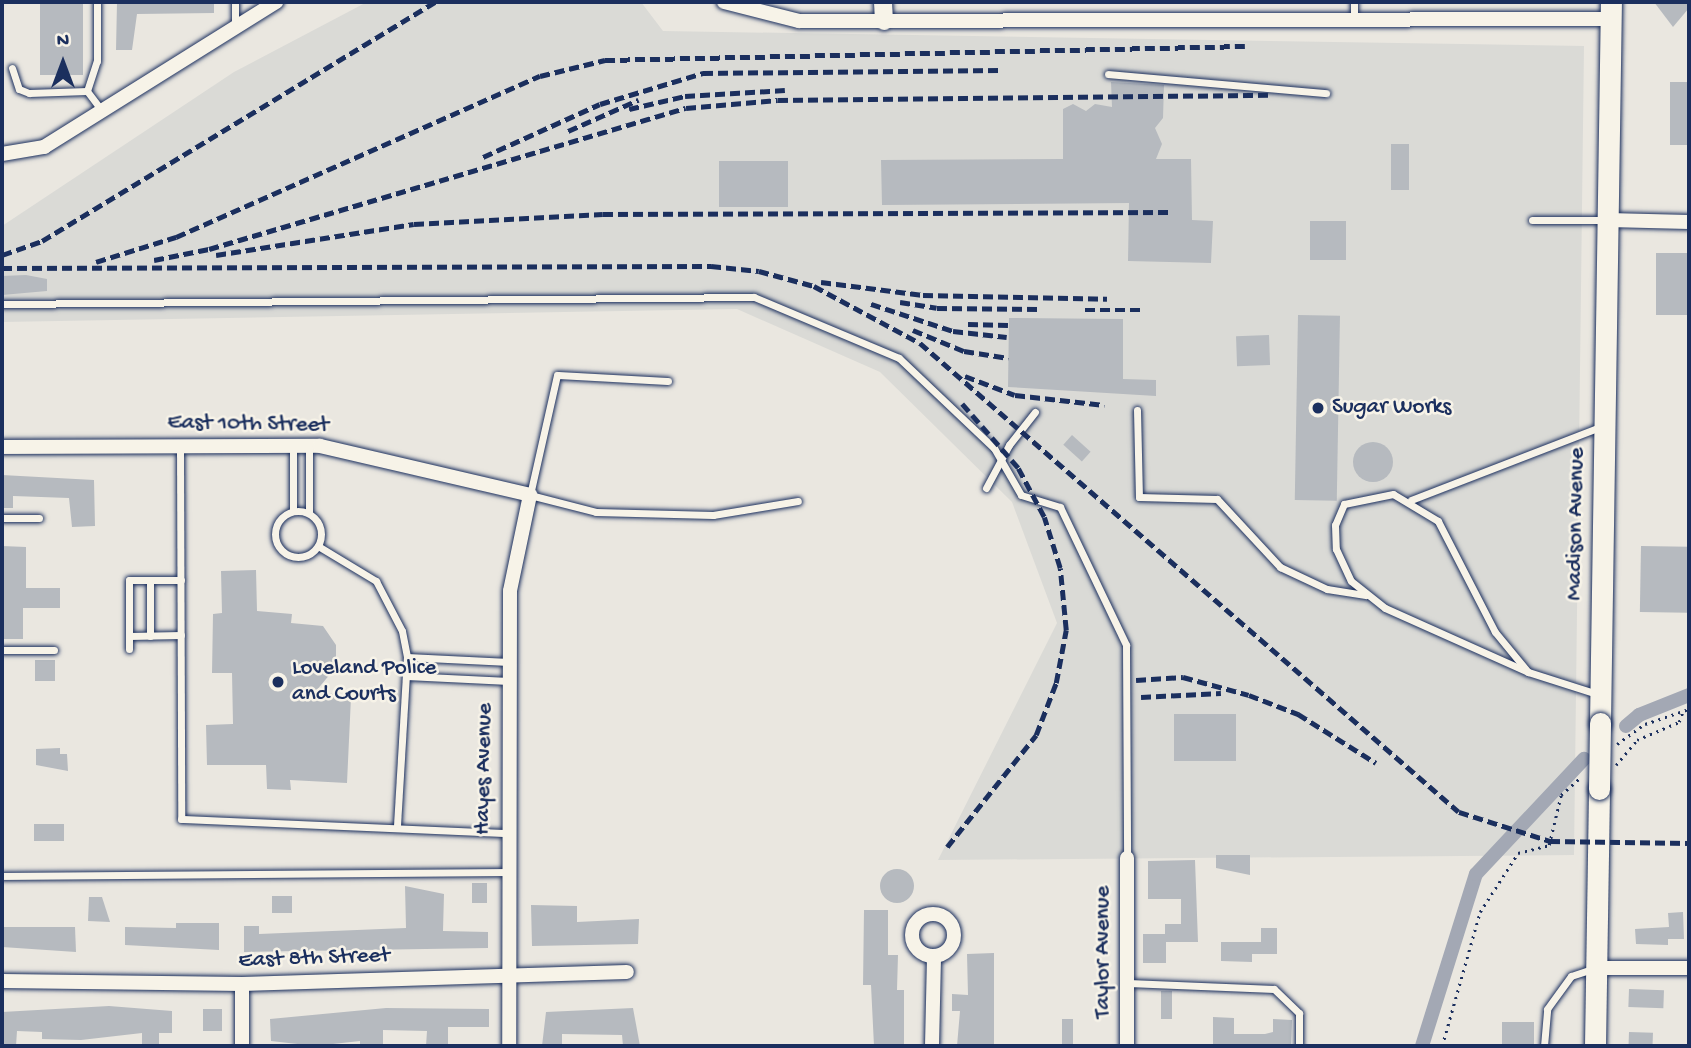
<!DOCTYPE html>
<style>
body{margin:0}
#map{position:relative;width:1691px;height:1048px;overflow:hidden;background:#eae7e0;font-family:"Gochi Hand",sans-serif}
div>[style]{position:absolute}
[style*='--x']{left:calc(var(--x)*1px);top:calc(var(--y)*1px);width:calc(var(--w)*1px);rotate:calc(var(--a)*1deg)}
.built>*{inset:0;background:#dadad6}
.canal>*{height:14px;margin:-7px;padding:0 7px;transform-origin:7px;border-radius:7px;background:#a3a8b4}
.building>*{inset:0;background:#b6babf;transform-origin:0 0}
.round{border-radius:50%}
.path>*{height:2.5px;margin-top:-1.25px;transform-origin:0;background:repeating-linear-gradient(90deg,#1b2f5e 0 2px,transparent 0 7px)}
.roads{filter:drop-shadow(0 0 2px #1b2f5e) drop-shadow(0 0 2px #1b2f5e)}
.service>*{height:7px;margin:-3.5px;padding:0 3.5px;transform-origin:3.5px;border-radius:3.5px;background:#f7f3e8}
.service>.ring{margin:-3.5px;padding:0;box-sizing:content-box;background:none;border:7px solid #f7f3e8;border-radius:50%}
.minor>*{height:14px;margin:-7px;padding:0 7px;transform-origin:7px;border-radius:7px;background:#f7f3e8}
.minor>.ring{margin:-7px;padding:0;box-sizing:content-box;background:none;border:14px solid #f7f3e8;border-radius:50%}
.tertiary>*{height:18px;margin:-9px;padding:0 9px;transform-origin:9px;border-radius:9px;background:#f7f3e8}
.secondary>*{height:21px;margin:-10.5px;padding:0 10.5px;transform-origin:10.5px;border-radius:10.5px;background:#f7f3e8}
.rail>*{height:4.5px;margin-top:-2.25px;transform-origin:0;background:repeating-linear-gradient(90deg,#1b2f5e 0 10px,transparent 0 15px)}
.bridges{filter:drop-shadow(0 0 2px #1b2f5e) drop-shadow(0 0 2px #1b2f5e)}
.secondary-bridge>*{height:21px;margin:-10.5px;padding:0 10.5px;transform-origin:10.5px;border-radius:10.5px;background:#f7f3e8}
.dots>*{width:19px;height:19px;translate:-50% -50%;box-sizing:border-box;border:4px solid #f7f3e8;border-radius:50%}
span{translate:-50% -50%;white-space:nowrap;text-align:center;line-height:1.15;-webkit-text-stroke:5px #f7f3e8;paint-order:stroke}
.poi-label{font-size:23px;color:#1b2f5e}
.left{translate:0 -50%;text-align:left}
.street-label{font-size:23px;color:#1b2f5e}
.frame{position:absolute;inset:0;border:4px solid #1b2f5e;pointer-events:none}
.north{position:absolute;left:28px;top:28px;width:70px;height:70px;-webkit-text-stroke:5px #f7f3e8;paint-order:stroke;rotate:0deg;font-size:19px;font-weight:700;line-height:28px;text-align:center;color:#1b2f5e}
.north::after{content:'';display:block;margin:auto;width:24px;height:32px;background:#1b2f5e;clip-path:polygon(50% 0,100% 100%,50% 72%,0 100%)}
</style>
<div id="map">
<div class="built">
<i style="clip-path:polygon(367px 2px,641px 2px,663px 31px,1584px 46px,1574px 855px,938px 860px,1057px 623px,1012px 502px,880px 372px,737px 309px,2px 322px,2px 226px,234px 72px)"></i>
</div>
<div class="canal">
<i style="--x:1626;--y:726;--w:17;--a:-40"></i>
<i style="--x:1639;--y:715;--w:54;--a:-21.8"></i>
<i style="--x:1422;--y:1046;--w:180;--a:-72.6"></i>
<i style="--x:1476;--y:874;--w:158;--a:-46.8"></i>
</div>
<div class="building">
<i style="left:40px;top:2px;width:43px;height:73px"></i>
<i style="clip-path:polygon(117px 2px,214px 2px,214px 13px,137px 14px,132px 50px,116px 50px)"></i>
<i style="clip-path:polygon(1654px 2px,1689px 2px,1689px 8px,1673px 27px)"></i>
<i style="clip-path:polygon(1111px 82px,1164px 85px,1163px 118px,1155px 128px,1162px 144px,1156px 159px,1191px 159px,1192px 220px,1213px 221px,1211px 263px,1128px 261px,1129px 203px,882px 205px,881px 160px,1063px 159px,1063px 109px,1073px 104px,1086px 111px,1095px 104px,1112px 107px)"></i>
<i style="left:1670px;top:82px;width:19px;height:63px"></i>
<i style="left:1391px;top:144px;width:18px;height:46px"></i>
<i style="left:719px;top:161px;width:69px;height:46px"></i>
<i style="left:1310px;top:221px;width:36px;height:39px"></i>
<i style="left:1656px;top:253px;width:33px;height:62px"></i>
<i style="clip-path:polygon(26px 275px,47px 279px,47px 291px,2px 295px,2px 276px)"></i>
<i style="left:1298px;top:315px;width:42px;height:185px;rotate:1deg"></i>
<i style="clip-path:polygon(1009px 318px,1123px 319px,1123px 379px,1156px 380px,1156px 396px,1008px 387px)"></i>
<i style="left:1269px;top:335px;width:30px;height:33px;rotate:88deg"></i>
<i style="left:1072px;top:435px;width:25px;height:13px;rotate:42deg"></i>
<i class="round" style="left:1353px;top:442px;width:40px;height:40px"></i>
<i style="clip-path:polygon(2px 475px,94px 480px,95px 526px,72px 527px,69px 498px,13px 496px,13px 508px,2px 508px)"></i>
<i style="clip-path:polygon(2px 546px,26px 547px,26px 588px,60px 588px,60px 608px,23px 608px,23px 639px,2px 639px)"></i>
<i style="left:1641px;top:546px;width:48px;height:66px;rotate:1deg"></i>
<i style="clip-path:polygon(256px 570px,257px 611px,292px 614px,291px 623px,323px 626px,336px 645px,336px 667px,316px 691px,351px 697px,347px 783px,290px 780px,291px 790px,267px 789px,266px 765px,207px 765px,206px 725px,233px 724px,232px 673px,212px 673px,213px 614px,222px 613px,221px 571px)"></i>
<i style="left:35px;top:660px;width:20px;height:21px"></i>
<i style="left:1174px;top:714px;width:62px;height:47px"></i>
<i style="clip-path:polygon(60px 748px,60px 754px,67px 754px,68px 771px,36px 765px,36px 749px)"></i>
<i style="left:34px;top:824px;width:30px;height:17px"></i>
<i style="clip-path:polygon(1216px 855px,1250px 855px,1250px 875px,1216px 868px)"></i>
<i style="clip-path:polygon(1195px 860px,1198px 942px,1166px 942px,1166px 963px,1143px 963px,1143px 934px,1165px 934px,1165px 924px,1181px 924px,1181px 899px,1148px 899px,1148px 861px)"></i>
<i class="round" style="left:880px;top:869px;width:34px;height:34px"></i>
<i style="left:472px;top:883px;width:15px;height:20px"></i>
<i style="clip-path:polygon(405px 886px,444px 894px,443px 931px,488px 932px,488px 948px,244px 952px,244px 926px,259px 926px,259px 934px,406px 928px)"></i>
<i style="left:272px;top:896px;width:20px;height:17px"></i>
<i style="clip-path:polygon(89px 897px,102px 897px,110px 922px,88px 921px)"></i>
<i style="clip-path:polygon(531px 905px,577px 906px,577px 922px,639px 919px,638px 944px,532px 946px)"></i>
<i style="clip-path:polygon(864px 910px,888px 910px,888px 955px,898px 955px,897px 990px,904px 990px,904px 1046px,874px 1046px,871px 985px,863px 985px)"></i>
<i style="clip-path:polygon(1683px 912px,1684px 939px,1668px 939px,1668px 945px,1636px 944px,1635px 929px,1669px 927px,1668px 913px)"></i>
<i style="clip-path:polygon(176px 923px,219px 923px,219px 950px,125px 945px,125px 927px,176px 928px)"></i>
<i style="clip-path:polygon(2px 927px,75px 927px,76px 952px,2px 947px)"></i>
<i style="clip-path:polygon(1261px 928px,1277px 928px,1277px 954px,1252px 954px,1252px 962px,1221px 961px,1221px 942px,1261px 942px)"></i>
<i style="clip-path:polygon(994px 953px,994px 1046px,957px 1046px,960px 1011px,952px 1011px,952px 994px,968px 995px,967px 954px)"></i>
<i style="left:1629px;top:989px;width:35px;height:18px;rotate:2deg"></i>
<i style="left:1161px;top:991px;width:11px;height:28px"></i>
<i style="clip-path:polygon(109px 1006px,172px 1011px,172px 1033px,159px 1033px,159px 1046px,142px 1046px,142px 1033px,81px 1040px,42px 1039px,42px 1032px,17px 1031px,16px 1046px,2px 1046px,2px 1012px)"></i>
<i style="clip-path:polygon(386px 1008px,489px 1009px,489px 1027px,448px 1027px,448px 1046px,426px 1046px,427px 1031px,383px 1030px,383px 1046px,360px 1046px,360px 1041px,315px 1046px,271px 1041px,270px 1019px)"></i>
<i style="clip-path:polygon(633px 1008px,640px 1046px,623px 1046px,622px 1035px,562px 1034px,562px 1046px,542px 1046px,546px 1012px)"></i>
<i style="left:203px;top:1009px;width:19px;height:22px"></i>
<i style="clip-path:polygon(1213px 1017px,1234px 1018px,1234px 1034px,1265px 1034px,1273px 1032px,1273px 1019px,1292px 1020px,1291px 1046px,1213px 1046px)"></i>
<i style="left:1062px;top:1019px;width:11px;height:27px"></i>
<i style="left:1502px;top:1022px;width:32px;height:24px"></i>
<i style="left:1629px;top:1032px;width:24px;height:14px;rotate:2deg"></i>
</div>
<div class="path">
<i style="--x:1617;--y:744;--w:34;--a:-36"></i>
<i style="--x:1645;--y:724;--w:46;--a:-18.8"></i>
<i style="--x:1616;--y:765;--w:33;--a:-50"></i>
<i style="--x:1637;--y:740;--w:46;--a:-23.2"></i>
<i style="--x:1679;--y:722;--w:12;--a:-70"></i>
<i style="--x:1442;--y:1046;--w:139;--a:-74.2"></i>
<i style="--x:1480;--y:912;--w:70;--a:-57.2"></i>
<i style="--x:1518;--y:853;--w:32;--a:-14"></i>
<i style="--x:1549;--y:845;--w:51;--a:-76.5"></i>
<i style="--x:1561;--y:795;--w:27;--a:-42"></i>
</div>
<div class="roads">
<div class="service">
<i style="--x:235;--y:2;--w:26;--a:90"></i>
<i style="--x:1354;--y:2;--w:17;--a:90"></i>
<i style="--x:12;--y:68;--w:22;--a:72"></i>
<i style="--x:19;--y:89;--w:11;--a:22"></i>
<i style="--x:29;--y:93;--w:58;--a:-2"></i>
<i style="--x:1108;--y:74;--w:219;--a:5"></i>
<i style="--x:87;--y:91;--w:32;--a:-72"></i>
<i style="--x:97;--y:61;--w:59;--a:-90"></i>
<i style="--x:87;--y:91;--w:25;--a:53"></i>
<i style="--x:1532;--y:220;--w:71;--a:0"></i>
<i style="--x:2;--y:304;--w:752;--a:-0.53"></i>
<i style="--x:754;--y:297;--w:157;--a:22.8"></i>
<i style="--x:899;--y:358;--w:131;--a:43.5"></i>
<i style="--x:994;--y:448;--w:54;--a:60.1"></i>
<i style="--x:1021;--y:495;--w:41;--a:17.1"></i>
<i style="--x:1060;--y:507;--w:153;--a:64.4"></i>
<i style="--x:1126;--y:645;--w:212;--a:89.7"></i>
<i style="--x:668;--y:381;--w:111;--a:-176.9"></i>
<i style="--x:557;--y:375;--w:123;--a:102.7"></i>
<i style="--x:530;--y:495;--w:68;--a:14.4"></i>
<i style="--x:596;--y:512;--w:117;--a:1.5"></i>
<i style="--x:713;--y:515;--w:86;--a:-9.4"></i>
<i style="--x:1137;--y:410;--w:87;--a:88.7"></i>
<i style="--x:1139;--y:497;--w:78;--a:1.5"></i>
<i style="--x:1217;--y:499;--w:93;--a:47.2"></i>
<i style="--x:1280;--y:567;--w:52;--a:25.1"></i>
<i style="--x:1327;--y:589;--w:39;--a:9"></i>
<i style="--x:293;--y:446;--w:65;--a:90"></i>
<i style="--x:180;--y:447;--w:372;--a:89.8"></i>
<i style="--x:181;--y:819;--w:325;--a:2.5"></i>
<i style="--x:986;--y:488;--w:49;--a:-61.9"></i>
<i style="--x:1009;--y:445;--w:42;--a:-51.8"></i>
<i style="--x:1411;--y:500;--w:206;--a:-21.1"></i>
<i class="ring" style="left:275px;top:511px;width:39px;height:39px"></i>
<i style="--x:309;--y:513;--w:67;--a:-90"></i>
<i style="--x:2;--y:518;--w:37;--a:0"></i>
<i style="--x:318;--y:546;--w:68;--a:31.1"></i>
<i style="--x:376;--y:581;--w:56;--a:62.5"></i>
<i style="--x:402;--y:631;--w:26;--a:79"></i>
<i style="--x:407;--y:657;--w:169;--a:93.4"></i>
<i style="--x:150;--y:580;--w:56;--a:90"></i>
<i style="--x:129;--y:636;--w:52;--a:-1.1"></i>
<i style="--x:129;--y:649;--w:69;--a:-90"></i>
<i style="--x:129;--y:580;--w:52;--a:0"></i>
<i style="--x:2;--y:650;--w:52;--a:0"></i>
<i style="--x:407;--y:657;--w:102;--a:2.8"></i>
<i style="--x:1528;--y:672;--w:52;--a:-129.5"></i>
<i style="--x:1495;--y:632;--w:125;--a:-117.2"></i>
<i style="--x:1438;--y:521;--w:52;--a:-149"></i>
<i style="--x:1393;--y:494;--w:50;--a:168.5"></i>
<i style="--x:1344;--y:504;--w:23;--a:113"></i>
<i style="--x:1335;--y:525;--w:24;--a:88"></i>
<i style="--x:1336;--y:549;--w:35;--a:65"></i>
<i style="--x:1351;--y:581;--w:43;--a:38.5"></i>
<i style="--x:1385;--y:608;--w:157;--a:24.1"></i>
<i style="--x:1528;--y:672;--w:72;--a:17.7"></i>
<i style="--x:406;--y:676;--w:103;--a:2.8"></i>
<i style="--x:2;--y:876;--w:504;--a:-0.45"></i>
<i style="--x:1128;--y:983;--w:146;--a:2.4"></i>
<i style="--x:1274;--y:989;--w:35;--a:44"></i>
<i style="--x:1299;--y:1013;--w:33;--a:90"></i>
<i style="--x:1544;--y:1046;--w:37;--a:-85"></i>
<i style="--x:1547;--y:1009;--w:41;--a:-54"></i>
<i style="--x:1571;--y:976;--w:22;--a:-18"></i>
</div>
<div class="minor">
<i style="--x:724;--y:2;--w:77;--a:14.2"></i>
<i style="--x:799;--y:21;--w:812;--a:-0.14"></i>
<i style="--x:2;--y:154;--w:43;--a:-9.5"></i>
<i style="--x:44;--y:147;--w:274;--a:-32"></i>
<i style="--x:1608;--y:220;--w:81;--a:1.4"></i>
<i style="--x:2;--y:447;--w:318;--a:-0.2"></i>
<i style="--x:320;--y:446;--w:216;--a:13.1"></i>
<i style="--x:530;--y:495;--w:98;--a:101.8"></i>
<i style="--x:510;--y:591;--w:455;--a:90.1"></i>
<i style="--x:1127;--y:858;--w:188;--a:90"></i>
<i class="ring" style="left:912px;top:914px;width:28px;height:28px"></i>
<i style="--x:1596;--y:968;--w:93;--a:0"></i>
<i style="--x:2;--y:981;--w:240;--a:0.7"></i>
<i style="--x:242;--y:984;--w:385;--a:-1.8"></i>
<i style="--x:242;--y:1046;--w:62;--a:-90"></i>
<i style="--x:932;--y:1046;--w:90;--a:-88.7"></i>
</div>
<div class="tertiary">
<i style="--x:883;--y:2;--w:19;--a:87"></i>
</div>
<div class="secondary">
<i style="--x:1600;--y:723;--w:721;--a:-89.13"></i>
<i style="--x:1595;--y:1046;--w:257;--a:-89.1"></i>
</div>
</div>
<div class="rail">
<i style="--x:629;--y:109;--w:57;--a:-13.1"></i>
<i style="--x:685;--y:96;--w:100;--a:-3.4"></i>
<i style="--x:568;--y:131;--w:77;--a:-23.9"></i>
<i style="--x:483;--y:157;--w:128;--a:-24.4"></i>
<i style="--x:600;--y:104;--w:108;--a:-16.8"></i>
<i style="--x:703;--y:73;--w:297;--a:-0.6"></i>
<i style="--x:2;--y:255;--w:42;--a:-19.3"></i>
<i style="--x:42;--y:241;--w:460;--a:-31.3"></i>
<i style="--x:216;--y:255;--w:200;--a:-8.9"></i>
<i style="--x:414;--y:224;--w:189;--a:-3"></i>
<i style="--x:603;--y:214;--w:566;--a:-0.2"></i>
<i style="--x:154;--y:260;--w:56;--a:-11.3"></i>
<i style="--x:209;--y:249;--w:497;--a:-16.5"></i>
<i style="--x:686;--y:108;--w:92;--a:-5"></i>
<i style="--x:778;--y:100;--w:490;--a:-0.6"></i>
<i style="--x:96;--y:262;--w:84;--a:-17.4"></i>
<i style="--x:176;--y:237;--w:398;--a:-23.9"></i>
<i style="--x:540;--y:76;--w:67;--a:-13.8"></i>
<i style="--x:605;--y:60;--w:641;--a:-1.25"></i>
<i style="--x:2;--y:268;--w:709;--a:-0.16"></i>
<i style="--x:711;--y:266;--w:48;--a:5.9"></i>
<i style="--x:759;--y:271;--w:57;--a:15.3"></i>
<i style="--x:814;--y:286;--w:120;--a:28.3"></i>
<i style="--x:920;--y:343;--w:714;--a:41.03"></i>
<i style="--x:1459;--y:812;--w:96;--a:17.7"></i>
<i style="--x:1550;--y:841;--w:139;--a:0.8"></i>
<i style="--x:821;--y:282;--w:103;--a:7.3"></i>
<i style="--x:923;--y:295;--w:184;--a:1.2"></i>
<i style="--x:900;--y:302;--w:37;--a:9"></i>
<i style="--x:937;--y:308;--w:102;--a:0.6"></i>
<i style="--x:871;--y:304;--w:86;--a:18.2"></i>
<i style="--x:953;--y:331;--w:54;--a:6.3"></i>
<i style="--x:1085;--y:310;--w:59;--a:0"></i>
<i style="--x:968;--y:324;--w:40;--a:1.4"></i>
<i style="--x:913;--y:330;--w:55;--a:22.4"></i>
<i style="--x:964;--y:351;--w:45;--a:9"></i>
<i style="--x:965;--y:376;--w:53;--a:20.8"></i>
<i style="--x:1015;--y:395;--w:90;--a:6.4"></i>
<i style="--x:1136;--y:680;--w:47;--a:-3.7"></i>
<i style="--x:1183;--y:677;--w:68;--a:15.3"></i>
<i style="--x:1249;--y:695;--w:53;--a:21.2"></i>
<i style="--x:1298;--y:714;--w:92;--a:32.1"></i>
<i style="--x:1141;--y:697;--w:80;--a:-2.9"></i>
<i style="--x:947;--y:847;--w:143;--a:-51.5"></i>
<i style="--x:1036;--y:735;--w:56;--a:-69"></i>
<i style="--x:1056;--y:683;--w:54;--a:-79.3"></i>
<i style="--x:1066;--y:630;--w:62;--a:-95.5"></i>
<i style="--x:1060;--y:568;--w:53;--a:-107.4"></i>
<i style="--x:1044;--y:517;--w:55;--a:-118"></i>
<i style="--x:1018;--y:468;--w:85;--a:-131.2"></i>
</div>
<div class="bridges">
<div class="secondary-bridge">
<i style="--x:1599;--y:789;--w:66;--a:-89.1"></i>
</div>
</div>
<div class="dots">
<i style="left:1318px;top:408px;background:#1b2f5e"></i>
<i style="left:278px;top:682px;background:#1b2f5e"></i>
</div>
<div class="poi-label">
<span class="left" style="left:1332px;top:408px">Sugar Works</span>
<span class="left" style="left:292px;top:682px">Loveland Police<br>and Courts</span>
</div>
<div class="street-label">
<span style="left:248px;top:425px;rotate:1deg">East 10th Street</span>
<span style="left:1577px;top:524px;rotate:-89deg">Madison Avenue</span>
<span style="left:485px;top:769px;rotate:-89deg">Hayes Avenue</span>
<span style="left:1104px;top:952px;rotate:-90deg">Taylor Avenue</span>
<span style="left:314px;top:959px;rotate:-2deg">East 8th Street</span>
</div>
<div class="frame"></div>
<div class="north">N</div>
</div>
